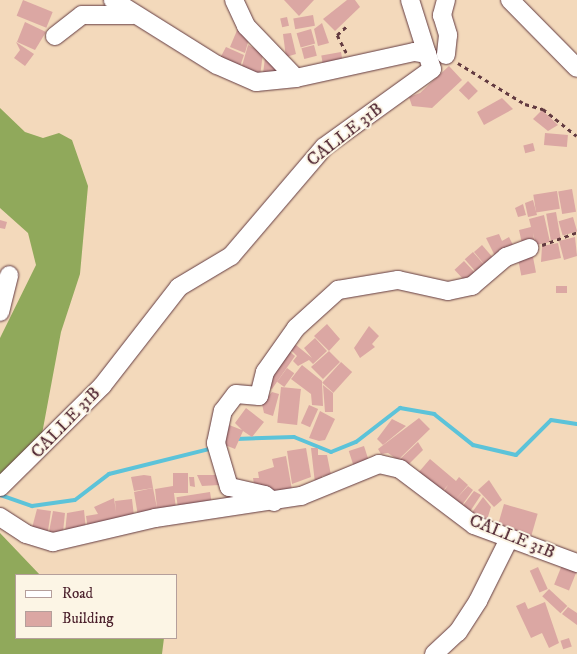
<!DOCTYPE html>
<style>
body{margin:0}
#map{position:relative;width:577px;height:654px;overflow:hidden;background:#f3d9bb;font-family:"IM FELL DW Pica",serif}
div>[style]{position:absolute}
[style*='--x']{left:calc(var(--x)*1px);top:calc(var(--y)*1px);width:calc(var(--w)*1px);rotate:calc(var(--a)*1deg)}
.forest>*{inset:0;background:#90a95b}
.stream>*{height:4px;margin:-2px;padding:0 2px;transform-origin:2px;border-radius:2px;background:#5cc3d9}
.building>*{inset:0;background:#dba7a3;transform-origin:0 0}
.path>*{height:2.5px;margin-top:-1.25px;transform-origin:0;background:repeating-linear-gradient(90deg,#633b41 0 4px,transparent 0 8px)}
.roads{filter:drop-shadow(0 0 1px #633b41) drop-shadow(0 0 1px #633b41)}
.minor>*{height:18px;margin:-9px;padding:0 9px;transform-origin:9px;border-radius:9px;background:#fff}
span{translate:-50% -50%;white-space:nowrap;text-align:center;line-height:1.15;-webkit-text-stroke:4px #fcf5e5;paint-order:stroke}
.street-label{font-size:18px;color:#4a1f2b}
.legend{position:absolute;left:15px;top:574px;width:162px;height:65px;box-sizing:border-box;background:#fcf5e5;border:1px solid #b59f9b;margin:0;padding:6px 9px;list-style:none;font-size:15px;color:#4a1f2b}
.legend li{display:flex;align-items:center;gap:10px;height:25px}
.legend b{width:25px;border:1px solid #b59f9b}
</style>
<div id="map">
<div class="forest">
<i style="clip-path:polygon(0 108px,25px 132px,43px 138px,59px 133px,72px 140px,88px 186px,80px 274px,61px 332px,42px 434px,0 477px,0 338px,36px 265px,28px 233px,0 208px)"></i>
<i style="clip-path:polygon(0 533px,40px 575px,16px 575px,16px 638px,164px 638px,162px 654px,0 654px)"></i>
</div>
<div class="stream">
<i style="--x:236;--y:439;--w:58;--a:-2"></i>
<i style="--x:294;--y:437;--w:40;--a:22"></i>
<i style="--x:331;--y:452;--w:27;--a:-22"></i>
<i style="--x:356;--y:442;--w:56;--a:-37.7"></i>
<i style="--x:400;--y:408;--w:35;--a:10"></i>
<i style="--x:434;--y:414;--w:50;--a:38.5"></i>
<i style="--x:473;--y:445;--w:44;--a:13.1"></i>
<i style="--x:516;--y:455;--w:49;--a:-45"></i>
<i style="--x:551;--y:420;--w:26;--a:9"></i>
<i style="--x:0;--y:495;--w:34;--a:19"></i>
<i style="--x:32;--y:506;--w:43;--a:-7.9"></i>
<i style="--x:75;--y:500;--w:43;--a:-37.4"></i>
<i style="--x:109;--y:474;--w:107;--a:-14"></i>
</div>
<div class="building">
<i style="left:23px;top:0;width:32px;height:17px;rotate:22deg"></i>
<i style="clip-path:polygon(284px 0,314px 0,299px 16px)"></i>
<i style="clip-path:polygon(347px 0,355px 0,360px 7px,335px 31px,323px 19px)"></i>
<i style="left:313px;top:15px;width:11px;height:20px;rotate:80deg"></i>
<i style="left:287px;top:17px;width:9px;height:7px;rotate:77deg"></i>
<i style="clip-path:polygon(25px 22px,46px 32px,35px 50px,17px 42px)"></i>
<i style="clip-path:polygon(322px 23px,329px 43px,318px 46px,314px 29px)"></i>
<i style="clip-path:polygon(238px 28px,250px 35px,245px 53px,230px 47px)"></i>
<i style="left:311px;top:29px;width:15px;height:15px;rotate:74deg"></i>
<i style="clip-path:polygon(291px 33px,296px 54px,286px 57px,283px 34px)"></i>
<i style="clip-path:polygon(16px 42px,34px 54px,25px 66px,14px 58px,20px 50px)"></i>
<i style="clip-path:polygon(248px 45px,263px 53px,260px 76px,240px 73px)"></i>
<i style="left:314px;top:45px;width:11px;height:13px;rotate:75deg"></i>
<i style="clip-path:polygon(226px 47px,244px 55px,238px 72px,218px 62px)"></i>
<i style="left:341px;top:52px;width:11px;height:20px;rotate:80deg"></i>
<i style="clip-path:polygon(265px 58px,285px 71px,263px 74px)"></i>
<i style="clip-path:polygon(449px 66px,462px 80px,432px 108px,412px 106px,409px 97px,420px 93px)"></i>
<i style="left:468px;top:81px;width:14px;height:13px;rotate:45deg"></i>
<i style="clip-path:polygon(502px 98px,513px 109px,484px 125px,477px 112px)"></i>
<i style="clip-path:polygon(542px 110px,558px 125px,548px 131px,533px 119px)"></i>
<i style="left:545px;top:133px;width:23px;height:12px;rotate:5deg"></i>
<i style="left:533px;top:143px;width:8px;height:10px;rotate:76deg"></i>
<i style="left:572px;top:189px;width:23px;height:14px;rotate:80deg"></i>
<i style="left:557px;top:191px;width:18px;height:24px;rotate:81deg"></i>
<i style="clip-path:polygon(533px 200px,537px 215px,528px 217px,525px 203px)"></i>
<i style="clip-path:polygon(523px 204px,526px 215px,518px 217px,515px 208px)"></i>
<i style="left:556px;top:212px;width:27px;height:10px;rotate:80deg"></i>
<i style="clip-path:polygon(544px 215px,550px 242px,536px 245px,533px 233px,535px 245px,523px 248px,519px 230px,531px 227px,529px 219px)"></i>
<i style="left:573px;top:217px;width:15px;height:15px;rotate:74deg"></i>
<i style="clip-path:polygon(0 220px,7px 222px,5px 229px,0 228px)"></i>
<i style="clip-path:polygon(499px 234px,502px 241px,509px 237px,516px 251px,497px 260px,486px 238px)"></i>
<i style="clip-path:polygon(575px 237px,577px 256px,564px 260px,559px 241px)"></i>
<i style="clip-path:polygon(558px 243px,561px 258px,541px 262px,542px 246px)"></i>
<i style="clip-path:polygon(482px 245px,495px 260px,489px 270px,474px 252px)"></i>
<i style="left:473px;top:252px;width:21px;height:11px;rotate:49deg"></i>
<i style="left:532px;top:252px;width:21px;height:15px;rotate:79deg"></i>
<i style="left:464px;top:261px;width:22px;height:13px;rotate:47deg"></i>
<i style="left:556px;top:286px;width:11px;height:7px"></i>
<i style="clip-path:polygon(327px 324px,340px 339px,329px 351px,340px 362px,323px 379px,311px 367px,329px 351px,314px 336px)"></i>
<i style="clip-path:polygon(369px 326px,379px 336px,372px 344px,375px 347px,360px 358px,354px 348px)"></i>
<i style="clip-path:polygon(315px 338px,327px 351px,313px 364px,309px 360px,298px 366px,293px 361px,297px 356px,286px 345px,291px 341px,312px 358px,304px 348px)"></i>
<i style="clip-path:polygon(284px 347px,295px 356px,272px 389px,264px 384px)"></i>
<i style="left:341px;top:362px;width:15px;height:28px;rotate:42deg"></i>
<i style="clip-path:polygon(302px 365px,322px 381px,323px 406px,312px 405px,311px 394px,291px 379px)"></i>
<i style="left:287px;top:368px;width:9px;height:17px;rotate:36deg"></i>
<i style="clip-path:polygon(323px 385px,333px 393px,333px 412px,325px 412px)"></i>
<i style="left:281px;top:387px;width:20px;height:36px;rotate:6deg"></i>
<i style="clip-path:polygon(272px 392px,279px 394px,273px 416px,264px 413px,262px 404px)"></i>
<i style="left:309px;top:405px;width:10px;height:20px;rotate:24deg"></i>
<i style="clip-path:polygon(246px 408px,264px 422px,252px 437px,243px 431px,235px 449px,220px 443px,224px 423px,242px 430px,235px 423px)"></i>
<i style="clip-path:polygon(320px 411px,335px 419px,325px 440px,319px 441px,309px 438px)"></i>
<i style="clip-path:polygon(419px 418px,430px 429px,398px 460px,388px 453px,381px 454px,378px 449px)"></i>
<i style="clip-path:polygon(392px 419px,406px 426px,383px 445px,377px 439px)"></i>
<i style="clip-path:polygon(418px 442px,423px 450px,407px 466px,399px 460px)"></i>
<i style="left:364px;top:446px;width:16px;height:16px;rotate:72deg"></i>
<i style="clip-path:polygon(306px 448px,311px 477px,292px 484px,287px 451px)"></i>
<i style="clip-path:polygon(311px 448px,318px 448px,318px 455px,327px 455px,331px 475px,322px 476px,323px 482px,315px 483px)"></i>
<i style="clip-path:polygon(286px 456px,292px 490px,272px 494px,255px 490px,253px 478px,259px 478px,258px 472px,274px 467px,272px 459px)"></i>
<i style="clip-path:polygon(430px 459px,456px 481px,459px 477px,468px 485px,456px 499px,468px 486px,473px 490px,460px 508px,442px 494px,448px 485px,441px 493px,418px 473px)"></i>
<i style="left:173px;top:473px;width:15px;height:20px"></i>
<i style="clip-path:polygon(144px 475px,151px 476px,153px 488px,134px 491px,131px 477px)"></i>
<i style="clip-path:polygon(197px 475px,219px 475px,219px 485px,202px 486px)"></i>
<i style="clip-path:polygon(189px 477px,194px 477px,195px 487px,190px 486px)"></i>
<i style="clip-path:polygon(489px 480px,502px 500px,494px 507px,478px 490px)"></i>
<i style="clip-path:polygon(173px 486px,176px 508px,138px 516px,134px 492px,153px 488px,157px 508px,155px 489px)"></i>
<i style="clip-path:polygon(474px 491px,481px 495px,469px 513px,461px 508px)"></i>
<i style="left:210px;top:492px;width:12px;height:34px;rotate:81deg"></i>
<i style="clip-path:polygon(483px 497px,491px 507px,486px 523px,471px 514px)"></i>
<i style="clip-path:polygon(114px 498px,116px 512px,115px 501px,132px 499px,134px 516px,100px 527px,98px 521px,100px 529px,88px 530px,86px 516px,98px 514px,94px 507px)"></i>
<i style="left:504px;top:504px;width:35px;height:26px;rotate:16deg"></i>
<i style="clip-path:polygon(37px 509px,51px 511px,48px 531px,32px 528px)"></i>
<i style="clip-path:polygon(84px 510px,86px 530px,65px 533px,67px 513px)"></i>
<i style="clip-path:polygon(53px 511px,65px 513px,63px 532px,49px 532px)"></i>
<i style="left:562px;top:565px;width:16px;height:21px;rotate:22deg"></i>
<i style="left:538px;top:567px;width:24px;height:9px;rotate:66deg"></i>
<i style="left:549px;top:589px;width:25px;height:10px;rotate:43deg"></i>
<i style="clip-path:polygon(525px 602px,528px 609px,545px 602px,559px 643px,549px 648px,542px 633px,531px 638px,516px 606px)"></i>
<i style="clip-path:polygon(568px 607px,577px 613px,577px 625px,562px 614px)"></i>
<i style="left:569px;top:638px;width:9px;height:9px;rotate:72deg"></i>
</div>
<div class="path">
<i style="--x:346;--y:53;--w:20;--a:-117"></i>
<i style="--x:337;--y:35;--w:13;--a:-42"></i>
<i style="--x:458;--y:63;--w:79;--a:31.5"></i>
<i style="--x:525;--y:104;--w:19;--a:16"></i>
<i style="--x:543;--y:109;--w:43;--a:38.5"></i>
<i style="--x:542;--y:245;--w:37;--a:-20"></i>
</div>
<div class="roads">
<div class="minor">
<i style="--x:234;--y:0;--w:29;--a:65"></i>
<i style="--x:246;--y:26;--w:72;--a:46.1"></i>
<i style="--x:410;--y:0;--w:57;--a:72.5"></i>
<i style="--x:446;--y:0;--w:16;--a:105"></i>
<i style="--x:442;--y:15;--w:21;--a:73"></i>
<i style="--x:448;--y:35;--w:20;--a:96"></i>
<i style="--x:510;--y:0;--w:95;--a:45.4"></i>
<i style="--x:55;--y:36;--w:34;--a:-38"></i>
<i style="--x:82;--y:15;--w:51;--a:0"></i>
<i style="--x:0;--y:312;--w:38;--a:-76"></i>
<i style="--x:0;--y:487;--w:144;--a:-44.7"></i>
<i style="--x:102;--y:386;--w:125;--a:-52.1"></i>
<i style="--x:179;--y:287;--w:61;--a:-30.8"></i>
<i style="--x:231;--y:256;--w:143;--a:-49.5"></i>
<i style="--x:324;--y:147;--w:133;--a:-35.8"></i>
<i style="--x:432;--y:69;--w:16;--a:-108"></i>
<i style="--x:427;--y:54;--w:13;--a:-171"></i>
<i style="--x:414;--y:52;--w:121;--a:167.6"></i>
<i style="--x:296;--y:78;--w:40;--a:174.3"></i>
<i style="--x:256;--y:82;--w:43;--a:-156.4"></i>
<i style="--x:217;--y:65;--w:123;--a:-148"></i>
<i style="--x:274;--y:502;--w:11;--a:-142"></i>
<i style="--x:265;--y:495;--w:37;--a:-167"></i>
<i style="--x:229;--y:487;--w:46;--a:-106.5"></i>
<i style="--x:216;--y:443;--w:33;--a:-78"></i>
<i style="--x:223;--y:411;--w:21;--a:-53"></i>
<i style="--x:236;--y:394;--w:23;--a:5"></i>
<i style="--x:259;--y:396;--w:25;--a:-76"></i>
<i style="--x:265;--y:372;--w:54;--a:-54.8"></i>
<i style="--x:296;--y:328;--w:57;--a:-42.1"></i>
<i style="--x:338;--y:290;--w:61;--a:-9.5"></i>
<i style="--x:398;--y:280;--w:51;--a:12.4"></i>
<i style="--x:448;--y:291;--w:25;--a:-12"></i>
<i style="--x:472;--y:286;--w:45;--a:-40.5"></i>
<i style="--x:506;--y:257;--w:25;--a:-21"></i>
<i style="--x:0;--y:517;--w:31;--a:33"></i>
<i style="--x:26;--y:534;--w:28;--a:17"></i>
<i style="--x:53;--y:542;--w:105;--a:-13.2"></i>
<i style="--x:155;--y:518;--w:148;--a:-8.6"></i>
<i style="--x:301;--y:496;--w:84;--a:-22.3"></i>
<i style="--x:379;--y:464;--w:22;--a:13"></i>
<i style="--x:400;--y:469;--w:93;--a:37.1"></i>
<i style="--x:474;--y:525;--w:110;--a:20.3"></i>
<i style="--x:434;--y:654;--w:33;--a:-43"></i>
<i style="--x:458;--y:632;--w:37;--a:-57"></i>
<i style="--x:478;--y:601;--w:69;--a:-63.4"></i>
</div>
</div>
<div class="street-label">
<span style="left:345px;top:135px;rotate:-38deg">CALLE 31B</span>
<span style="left:66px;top:423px;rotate:-46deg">CALLE 31B</span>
<span style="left:512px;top:537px;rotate:22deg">CALLE 31B</span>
</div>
<ul class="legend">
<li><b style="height:6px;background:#fff"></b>Road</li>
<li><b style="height:14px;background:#dba7a3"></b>Building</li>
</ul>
</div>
